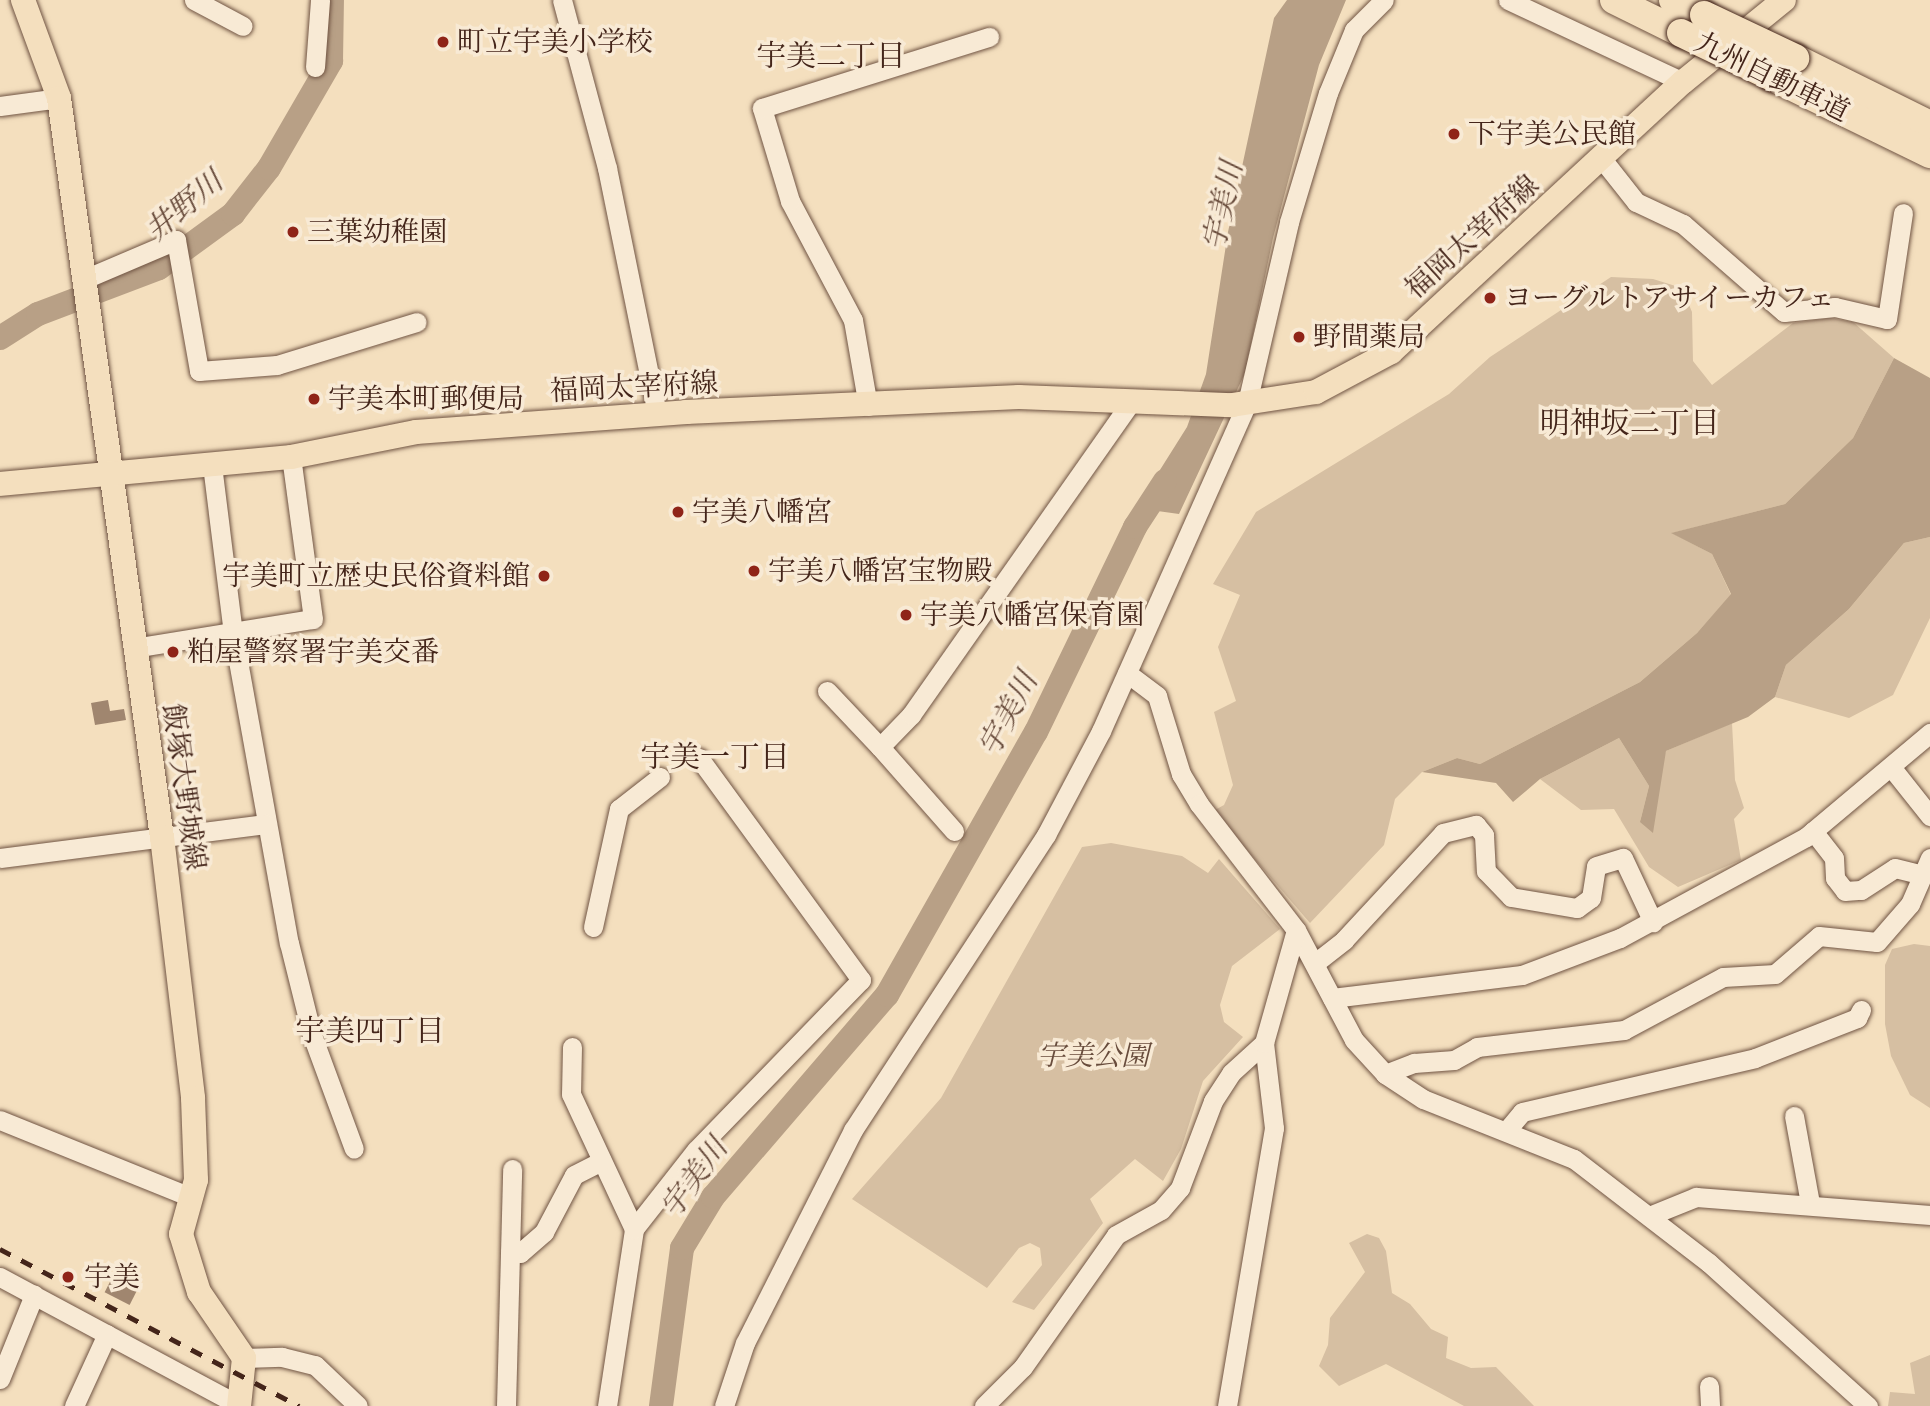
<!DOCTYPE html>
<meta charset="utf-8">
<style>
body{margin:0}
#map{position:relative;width:1930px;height:1406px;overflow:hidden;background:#f4dfbe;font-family:"IM FELL Great Primer","Noto Serif JP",serif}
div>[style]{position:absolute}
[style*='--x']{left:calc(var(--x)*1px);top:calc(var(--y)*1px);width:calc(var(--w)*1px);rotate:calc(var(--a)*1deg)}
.green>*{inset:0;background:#d6bfa2}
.water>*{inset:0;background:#b8a086}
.river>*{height:24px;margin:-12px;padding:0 12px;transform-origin:12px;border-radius:12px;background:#b8a086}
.building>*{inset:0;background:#a0866f;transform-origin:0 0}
.roads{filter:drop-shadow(0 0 2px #705443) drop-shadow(0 0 2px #705443)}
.minor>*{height:19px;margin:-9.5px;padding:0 9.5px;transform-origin:9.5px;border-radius:9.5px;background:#f8ead5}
.major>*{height:24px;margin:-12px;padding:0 12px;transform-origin:12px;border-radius:12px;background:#f4dfbe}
.highway>*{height:28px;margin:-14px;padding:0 14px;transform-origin:14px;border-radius:14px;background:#f4dfbe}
.rail>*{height:4.5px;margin-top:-2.25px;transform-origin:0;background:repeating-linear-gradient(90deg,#44251a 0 12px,transparent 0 24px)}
.bridges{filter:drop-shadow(0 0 2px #44251a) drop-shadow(0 0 2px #44251a)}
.highway-bridge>*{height:28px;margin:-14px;padding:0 14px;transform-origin:14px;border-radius:14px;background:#f4dfbe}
.dots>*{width:19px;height:19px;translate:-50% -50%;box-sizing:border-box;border:4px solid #f8ead5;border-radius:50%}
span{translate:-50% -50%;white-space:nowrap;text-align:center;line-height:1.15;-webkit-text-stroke:7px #f8ead5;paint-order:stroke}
.poi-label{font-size:28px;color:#44251a}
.left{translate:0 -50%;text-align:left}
.right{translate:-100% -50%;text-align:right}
.street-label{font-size:28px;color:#44251a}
.park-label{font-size:28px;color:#684c3c;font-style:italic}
.neighbourhood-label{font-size:30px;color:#44251a}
.water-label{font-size:30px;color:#674a3a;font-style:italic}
</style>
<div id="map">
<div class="green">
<i style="clip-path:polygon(1611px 277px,1653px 279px,1682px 288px,1692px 312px,1693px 361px,1712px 385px,1793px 323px,1830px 318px,1853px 322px,1894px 358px,1853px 438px,1785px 504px,1672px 533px,1712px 554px,1731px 595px,1697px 633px,1640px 682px,1480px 764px,1457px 758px,1422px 772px,1395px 799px,1384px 845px,1310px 923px,1213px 811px,1224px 805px,1233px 785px,1214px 712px,1236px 701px,1218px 647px,1240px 595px,1213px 584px,1256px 512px,1449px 394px,1490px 357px)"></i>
<i style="clip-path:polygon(1930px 537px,1930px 618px,1893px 695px,1849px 718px,1775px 697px,1786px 665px,1849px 609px,1904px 543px)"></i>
<i style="clip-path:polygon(1732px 723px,1735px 780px,1744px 808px,1734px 819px,1741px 860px,1678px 887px,1649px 867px,1614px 809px,1581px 810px,1540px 779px,1619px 738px,1649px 786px,1640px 822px,1666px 751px)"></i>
<i style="clip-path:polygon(1111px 843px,1182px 856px,1208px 873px,1219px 859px,1280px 929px,1232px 966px,1220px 1005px,1224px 1022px,1243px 1037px,1203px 1081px,1181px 1149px,1163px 1181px,1135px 1159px,1090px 1199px,1103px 1223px,1034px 1310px,1012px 1302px,1042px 1265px,1040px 1248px,1030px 1243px,1019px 1248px,987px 1288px,852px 1199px,941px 1098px,1082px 847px)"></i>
<i style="clip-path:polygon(1914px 944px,1930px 946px,1930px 1108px,1910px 1095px,1891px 1056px,1885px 1024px,1885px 965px,1892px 949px)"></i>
<i style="clip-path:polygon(1367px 1234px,1379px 1238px,1386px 1251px,1392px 1293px,1410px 1304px,1431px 1329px,1448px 1337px,1446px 1358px,1471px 1368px,1496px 1367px,1534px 1406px,1464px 1406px,1386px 1364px,1339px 1386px,1319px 1366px,1328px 1345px,1330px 1318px,1365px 1272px,1349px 1243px)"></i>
<i style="clip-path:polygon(1930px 1355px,1930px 1406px,1888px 1406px,1890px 1392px,1915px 1394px,1910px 1363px)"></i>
</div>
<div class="water">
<i style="clip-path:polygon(1287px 0,1346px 0,1319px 65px,1273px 238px,1245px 373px,1179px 514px,1136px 508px,1187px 427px,1206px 374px,1228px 232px,1274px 18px)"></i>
<i style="clip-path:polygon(1894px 358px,1930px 378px,1930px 537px,1904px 543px,1849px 609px,1786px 665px,1775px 697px,1748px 717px,1666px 751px,1653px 833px,1640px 822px,1649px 786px,1619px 738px,1540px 779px,1513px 802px,1496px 783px,1422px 772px,1457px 758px,1480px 764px,1640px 682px,1697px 633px,1731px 594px,1712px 554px,1671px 533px,1785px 504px,1853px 438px)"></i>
</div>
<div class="river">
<i style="--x:0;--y:338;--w:45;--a:-32.3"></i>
<i style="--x:38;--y:314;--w:129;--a:-20.8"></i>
<i style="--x:159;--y:268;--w:92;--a:-36.1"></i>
<i style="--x:233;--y:214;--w:58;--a:-52"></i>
<i style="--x:269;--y:168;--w:124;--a:-59.9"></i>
<i style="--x:331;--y:61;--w:61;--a:-89.1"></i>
<i style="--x:661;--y:1406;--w:159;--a:-82.4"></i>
<i style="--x:682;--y:1248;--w:60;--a:-58.7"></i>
<i style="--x:713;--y:1197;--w:267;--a:-49.3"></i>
<i style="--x:887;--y:995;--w:302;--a:-60.5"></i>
<i style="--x:1036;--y:732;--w:228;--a:-64.2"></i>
<i style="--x:1135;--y:527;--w:55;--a:-56.9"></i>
</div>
<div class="building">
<i style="clip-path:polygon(108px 700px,110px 711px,124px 709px,126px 720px,95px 725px,91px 703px)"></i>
<i style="left:116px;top:1270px;width:28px;height:25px;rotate:27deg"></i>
</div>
<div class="roads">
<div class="minor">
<i style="--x:194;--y:0;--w:55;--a:28"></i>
<i style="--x:562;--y:0;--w:174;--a:75"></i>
<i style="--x:607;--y:168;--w:251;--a:78.5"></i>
<i style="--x:1508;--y:0;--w:193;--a:25.1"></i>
<i style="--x:315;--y:67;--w:67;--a:-85.7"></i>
<i style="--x:0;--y:106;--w:60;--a:-7.7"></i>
<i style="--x:1602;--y:159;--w:55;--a:51.7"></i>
<i style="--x:1636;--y:202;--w:52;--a:25.1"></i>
<i style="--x:1683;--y:224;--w:134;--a:41.1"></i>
<i style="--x:1784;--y:312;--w:51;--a:-5.6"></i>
<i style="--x:1835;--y:307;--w:53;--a:13"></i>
<i style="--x:1887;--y:319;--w:107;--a:-81.4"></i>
<i style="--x:87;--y:278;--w:97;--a:-23.1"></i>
<i style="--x:176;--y:240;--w:133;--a:80"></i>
<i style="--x:199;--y:371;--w:78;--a:-4.4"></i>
<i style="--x:277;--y:365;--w:146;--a:-17.1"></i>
<i style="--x:868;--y:406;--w:87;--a:-99.9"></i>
<i style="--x:853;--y:320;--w:135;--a:-117.9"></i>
<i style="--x:790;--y:201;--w:97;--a:-106.8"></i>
<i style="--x:762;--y:108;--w:238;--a:-17.4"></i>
<i style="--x:212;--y:465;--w:169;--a:82.9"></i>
<i style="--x:233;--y:633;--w:315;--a:79.8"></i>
<i style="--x:289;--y:943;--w:95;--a:76"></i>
<i style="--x:312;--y:1035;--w:121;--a:69.8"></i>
<i style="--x:133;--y:648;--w:182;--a:-9.2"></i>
<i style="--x:313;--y:619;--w:163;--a:-97.7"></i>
<i style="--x:1127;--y:673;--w:38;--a:37"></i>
<i style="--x:1157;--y:696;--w:82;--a:72.9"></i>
<i style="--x:1181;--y:774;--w:35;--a:59"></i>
<i style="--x:1199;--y:804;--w:159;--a:52.4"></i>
<i style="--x:1296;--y:930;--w:124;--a:62.2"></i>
<i style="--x:1354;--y:1040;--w:46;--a:47.6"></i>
<i style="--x:1385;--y:1074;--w:45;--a:33.3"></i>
<i style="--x:1423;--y:1099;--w:162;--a:21.7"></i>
<i style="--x:1574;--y:1159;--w:170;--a:37.6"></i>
<i style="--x:1709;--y:1263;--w:214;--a:42"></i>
<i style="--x:827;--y:691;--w:77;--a:46.6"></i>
<i style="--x:880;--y:747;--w:45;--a:-45.9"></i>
<i style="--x:911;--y:715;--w:386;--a:-54.9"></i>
<i style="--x:880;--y:747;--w:112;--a:48.6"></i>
<i style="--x:1891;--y:767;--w:63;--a:51.5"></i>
<i style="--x:1813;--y:831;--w:34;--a:52"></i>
<i style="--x:1834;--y:858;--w:20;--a:87"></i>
<i style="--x:1835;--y:878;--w:16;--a:52"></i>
<i style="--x:1845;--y:891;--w:16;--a:-4"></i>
<i style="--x:1861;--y:890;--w:40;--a:-32.9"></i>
<i style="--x:1895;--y:868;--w:29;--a:14"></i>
<i style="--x:0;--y:858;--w:268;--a:-7.3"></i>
<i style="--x:593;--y:927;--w:121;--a:-77.6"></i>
<i style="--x:619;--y:809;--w:52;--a:-38"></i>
<i style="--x:1315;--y:963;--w:37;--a:-38"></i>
<i style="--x:1344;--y:940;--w:146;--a:-47.2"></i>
<i style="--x:1443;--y:833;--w:34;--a:-14"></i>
<i style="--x:1476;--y:825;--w:13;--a:51"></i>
<i style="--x:1484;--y:835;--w:36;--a:87"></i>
<i style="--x:1486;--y:871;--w:36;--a:46"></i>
<i style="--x:1511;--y:897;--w:67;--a:9.5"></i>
<i style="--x:1577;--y:908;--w:17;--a:-36"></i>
<i style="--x:1591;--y:898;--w:32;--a:-81"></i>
<i style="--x:1596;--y:866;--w:28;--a:-17"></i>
<i style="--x:1623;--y:858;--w:71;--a:64.9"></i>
<i style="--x:1332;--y:998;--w:191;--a:-6.9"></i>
<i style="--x:1522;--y:975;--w:105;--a:-20.7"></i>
<i style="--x:1620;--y:938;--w:212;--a:-28.5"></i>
<i style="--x:1806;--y:837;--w:162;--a:-40"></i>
<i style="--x:572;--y:1047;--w:47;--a:91.2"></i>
<i style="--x:571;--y:1094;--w:149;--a:65"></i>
<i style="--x:1385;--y:1074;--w:31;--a:-21"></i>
<i style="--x:1414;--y:1063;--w:40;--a:-4.3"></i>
<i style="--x:1454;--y:1060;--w:26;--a:-29"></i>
<i style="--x:1477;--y:1047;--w:148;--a:-6.6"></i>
<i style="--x:1624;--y:1030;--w:112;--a:-28.2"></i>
<i style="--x:1723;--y:977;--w:52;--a:-3.3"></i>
<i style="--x:1775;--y:974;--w:58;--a:-40.8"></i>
<i style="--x:1819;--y:936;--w:58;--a:5.9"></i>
<i style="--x:1877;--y:942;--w:50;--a:-49"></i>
<i style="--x:1910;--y:904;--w:50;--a:-66.5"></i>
<i style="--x:1794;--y:1116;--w:88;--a:79.6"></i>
<i style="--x:0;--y:1120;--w:206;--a:22"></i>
<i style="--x:1507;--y:1130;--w:23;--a:-50"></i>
<i style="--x:1522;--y:1112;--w:239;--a:-13"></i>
<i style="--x:1755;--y:1058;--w:110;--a:-21.4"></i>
<i style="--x:1857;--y:1018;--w:9;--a:-63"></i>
<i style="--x:1649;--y:1216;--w:51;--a:-22"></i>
<i style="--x:1696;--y:1197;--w:235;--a:4.4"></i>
<i style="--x:510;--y:1253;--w:10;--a:0"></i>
<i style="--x:520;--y:1253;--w:32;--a:-41"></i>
<i style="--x:544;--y:1232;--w:64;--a:-62.2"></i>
<i style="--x:574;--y:1175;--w:31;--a:-27"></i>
<i style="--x:0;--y:1277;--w:271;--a:28.2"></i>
<i style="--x:244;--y:1358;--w:38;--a:-2"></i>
<i style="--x:282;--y:1357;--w:34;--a:14"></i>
<i style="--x:315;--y:1365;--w:59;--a:43.6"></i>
<i style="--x:0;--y:1379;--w:91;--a:-68"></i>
<i style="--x:1709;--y:1386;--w:20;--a:87"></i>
<i style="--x:74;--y:1406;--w:79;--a:-65.4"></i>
<i style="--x:506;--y:1406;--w:237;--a:-88.5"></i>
<i style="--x:607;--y:1406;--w:179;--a:-81.3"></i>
<i style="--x:634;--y:1229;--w:100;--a:-51.9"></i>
<i style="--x:696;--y:1150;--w:237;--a:-45.9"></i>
<i style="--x:861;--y:980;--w:275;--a:-126.1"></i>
<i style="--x:724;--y:1406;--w:66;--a:-71.6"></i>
<i style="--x:745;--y:1343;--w:239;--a:-63.1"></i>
<i style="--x:853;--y:1130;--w:353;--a:-56.8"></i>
<i style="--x:1046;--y:835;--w:118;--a:-62.1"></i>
<i style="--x:1101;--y:731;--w:359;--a:-66"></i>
<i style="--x:1247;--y:403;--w:186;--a:-76.9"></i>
<i style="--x:1289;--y:222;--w:135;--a:-73.2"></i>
<i style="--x:1328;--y:93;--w:68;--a:-67.6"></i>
<i style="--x:1354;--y:30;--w:42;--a:-45"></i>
<i style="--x:984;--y:1406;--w:55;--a:-45"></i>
<i style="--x:1023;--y:1367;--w:161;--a:-54.8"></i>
<i style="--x:1116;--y:1235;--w:51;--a:-29.1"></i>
<i style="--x:1161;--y:1210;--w:29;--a:-49"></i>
<i style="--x:1180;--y:1188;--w:93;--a:-69.2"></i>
<i style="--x:1213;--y:1101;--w:33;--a:-57"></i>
<i style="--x:1231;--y:1073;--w:45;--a:-42.3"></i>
<i style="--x:1227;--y:1406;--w:282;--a:-80.4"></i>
<i style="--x:1274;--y:1128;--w:86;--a:-96.7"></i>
<i style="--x:1264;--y:1043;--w:117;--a:-74.2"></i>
</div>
<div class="major">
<i style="--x:23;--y:0;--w:104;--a:69.8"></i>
<i style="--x:59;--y:98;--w:746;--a:82.07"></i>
<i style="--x:162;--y:837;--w:263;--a:83.2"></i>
<i style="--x:193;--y:1098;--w:82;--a:87.9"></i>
<i style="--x:196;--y:1180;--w:56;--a:105.5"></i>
<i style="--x:181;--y:1234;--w:61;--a:72.8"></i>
<i style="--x:199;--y:1292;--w:80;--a:55.7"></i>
<i style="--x:244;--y:1358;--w:48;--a:95.9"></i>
<i style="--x:0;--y:484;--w:292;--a:-5.3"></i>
<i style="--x:291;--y:457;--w:127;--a:-11.3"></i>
<i style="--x:416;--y:432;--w:271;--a:-4.2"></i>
<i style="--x:686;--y:412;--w:333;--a:-2.6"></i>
<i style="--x:1019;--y:397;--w:213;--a:2.2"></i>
<i style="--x:1232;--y:405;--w:85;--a:-8.8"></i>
<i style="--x:1316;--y:392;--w:85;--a:-28.1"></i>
<i style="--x:1391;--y:352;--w:398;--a:-42.8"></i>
<i style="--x:1683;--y:82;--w:130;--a:-39.1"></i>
</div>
<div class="highway">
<i style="--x:1614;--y:0;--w:75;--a:26.2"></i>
<i style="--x:1673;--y:0;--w:34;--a:26"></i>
<i style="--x:1795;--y:58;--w:151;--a:26.4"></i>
<i style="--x:1772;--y:77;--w:176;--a:26"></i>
</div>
</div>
<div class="rail">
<i style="--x:0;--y:1249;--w:338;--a:27.7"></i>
</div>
<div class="bridges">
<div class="highway-bridge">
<i style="--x:1704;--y:15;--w:101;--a:25.3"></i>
<i style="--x:1681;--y:33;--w:101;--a:25.8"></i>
</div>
</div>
<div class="dots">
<i style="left:443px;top:42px;background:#8f2418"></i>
<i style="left:1454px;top:134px;background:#8f2418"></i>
<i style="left:293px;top:232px;background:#8f2418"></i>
<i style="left:1490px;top:298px;background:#8f2418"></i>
<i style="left:1299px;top:337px;background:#8f2418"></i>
<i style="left:314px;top:399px;background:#8f2418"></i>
<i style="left:678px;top:512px;background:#8f2418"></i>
<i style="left:754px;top:571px;background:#8f2418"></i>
<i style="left:544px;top:576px;background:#8f2418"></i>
<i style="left:906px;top:615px;background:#8f2418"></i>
<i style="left:173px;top:652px;background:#8f2418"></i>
<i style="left:68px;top:1277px;background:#8f2418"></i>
</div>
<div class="poi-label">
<span class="left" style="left:457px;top:42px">町立宇美小学校</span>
<span class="left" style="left:1468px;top:134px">下宇美公民館</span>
<span class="left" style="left:307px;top:232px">三葉幼稚園</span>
<span class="left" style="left:1504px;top:298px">ヨーグルトアサイーカフェ</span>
<span class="left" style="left:1313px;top:337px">野間薬局</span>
<span class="left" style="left:328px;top:399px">宇美本町郵便局</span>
<span class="left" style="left:692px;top:512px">宇美八幡宮</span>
<span class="left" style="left:768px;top:571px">宇美八幡宮宝物殿</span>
<span class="right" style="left:530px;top:576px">宇美町立歴史民俗資料館</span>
<span class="left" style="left:920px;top:615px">宇美八幡宮保育園</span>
<span class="left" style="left:187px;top:652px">粕屋警察署宇美交番</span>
<span class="left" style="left:84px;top:1277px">宇美</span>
</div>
<div class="street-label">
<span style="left:1772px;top:77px;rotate:26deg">九州自動車道</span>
<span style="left:1472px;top:237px;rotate:-42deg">福岡太宰府線</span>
<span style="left:634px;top:387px;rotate:-3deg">福岡太宰府線</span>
<span style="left:184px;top:787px;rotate:82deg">飯塚大野城線</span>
</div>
<div class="park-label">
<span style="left:1093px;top:1056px">宇美公園</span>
</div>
<div class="neighbourhood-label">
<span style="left:831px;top:56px">宇美二丁目</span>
<span style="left:1630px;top:423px">明神坂二丁目</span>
<span style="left:715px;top:757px">宇美一丁目</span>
<span style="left:370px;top:1031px">宇美四丁目</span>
</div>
<div class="water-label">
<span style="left:184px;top:206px;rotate:-40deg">井野川</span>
<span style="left:1223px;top:206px;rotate:-78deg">宇美川</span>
<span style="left:1008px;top:714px;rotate:-62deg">宇美川</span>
<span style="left:694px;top:1178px;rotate:-54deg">宇美川</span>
</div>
</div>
